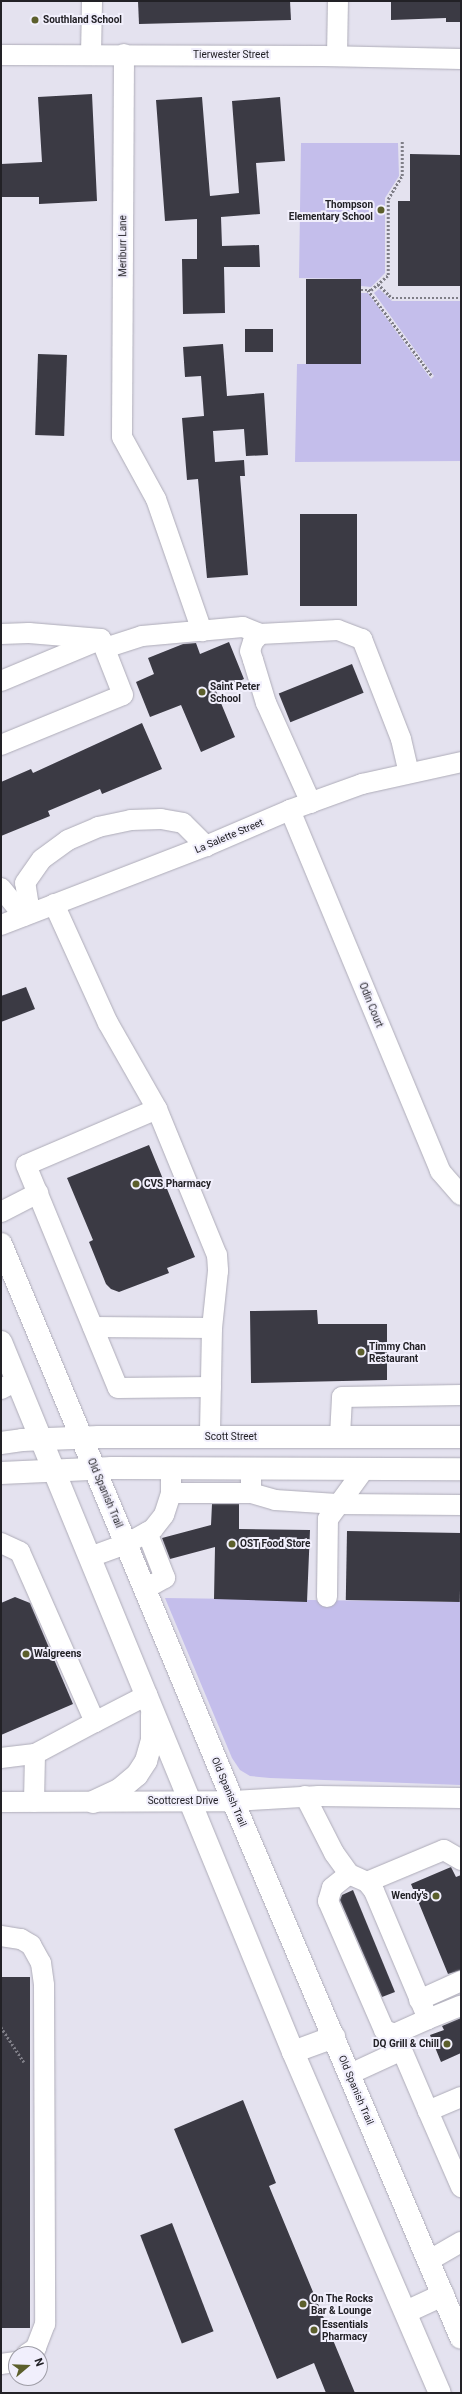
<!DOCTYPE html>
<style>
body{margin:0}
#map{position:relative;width:462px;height:2394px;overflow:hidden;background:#e4e2ef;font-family:Roboto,sans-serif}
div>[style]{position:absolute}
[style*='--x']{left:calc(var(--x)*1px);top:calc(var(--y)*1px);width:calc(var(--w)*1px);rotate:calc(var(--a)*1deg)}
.green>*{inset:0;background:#c4beeb}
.building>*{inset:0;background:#3b3a44;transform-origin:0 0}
.path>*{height:2.5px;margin-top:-1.25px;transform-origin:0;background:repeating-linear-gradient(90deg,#7f7e87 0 2px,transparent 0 4px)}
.roads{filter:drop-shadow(0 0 1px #aeacb8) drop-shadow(0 0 1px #aeacb8)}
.minor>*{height:20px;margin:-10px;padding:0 10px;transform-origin:10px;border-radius:10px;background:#fff}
.major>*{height:22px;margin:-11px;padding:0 11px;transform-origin:11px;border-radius:11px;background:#fff}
.dots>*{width:11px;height:11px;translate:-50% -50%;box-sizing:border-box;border:2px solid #f1effc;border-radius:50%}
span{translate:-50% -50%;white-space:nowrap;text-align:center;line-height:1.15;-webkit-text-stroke:4px #f1effc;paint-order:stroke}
.poi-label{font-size:10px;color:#222126;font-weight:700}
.left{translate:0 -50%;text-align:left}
.right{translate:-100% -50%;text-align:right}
.street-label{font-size:10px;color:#222126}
.frame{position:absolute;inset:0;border:2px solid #222126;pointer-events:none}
.north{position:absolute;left:8px;top:2346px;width:40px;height:40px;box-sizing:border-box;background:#f1effc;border:1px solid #9e9da6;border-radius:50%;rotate:71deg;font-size:11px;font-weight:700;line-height:16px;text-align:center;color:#222126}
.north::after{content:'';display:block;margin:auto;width:14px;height:18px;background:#5c5f2c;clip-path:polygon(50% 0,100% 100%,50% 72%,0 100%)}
</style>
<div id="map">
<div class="green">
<i style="clip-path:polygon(301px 143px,398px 143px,399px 176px,385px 198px,385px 273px,371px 287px,361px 286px,360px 279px,299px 278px)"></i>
<i style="clip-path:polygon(379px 289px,392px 301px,461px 301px,461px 461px,295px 462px,297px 364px,361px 364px,361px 293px,368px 293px,431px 379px,434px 376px,374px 293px)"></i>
<i style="clip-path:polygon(165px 1598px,461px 1602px,461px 1785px,270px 1778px,250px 1776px,240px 1770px,232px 1758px)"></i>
</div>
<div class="building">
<i style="clip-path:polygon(138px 1px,290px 1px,291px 20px,139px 24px)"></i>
<i style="clip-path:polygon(391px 1px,461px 1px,461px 22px,446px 22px,446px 18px,391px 20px)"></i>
<i style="clip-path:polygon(92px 94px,97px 201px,39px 204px,39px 197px,1px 197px,1px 164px,42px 162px,38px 97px)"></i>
<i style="clip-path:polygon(202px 97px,210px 196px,239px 193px,232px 101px,280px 97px,285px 161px,256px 163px,260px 214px,221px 217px,222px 246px,259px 245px,260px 267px,224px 267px,225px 313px,183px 314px,182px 259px,197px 259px,197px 219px,165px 221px,156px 100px)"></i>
<i style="clip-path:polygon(410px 154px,461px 155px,461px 286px,398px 286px,398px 201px,410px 201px)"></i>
<i style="left:306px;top:279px;width:55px;height:85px"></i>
<i style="left:273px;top:329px;width:23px;height:28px;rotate:90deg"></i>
<i style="clip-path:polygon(223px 344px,227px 396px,264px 393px,268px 455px,246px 456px,244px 429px,213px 431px,215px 462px,244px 460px,245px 476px,240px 476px,248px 575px,207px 578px,198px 479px,187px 480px,182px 418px,204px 416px,201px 376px,185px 377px,183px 347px)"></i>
<i style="left:38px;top:354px;width:29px;height:81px;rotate:2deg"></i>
<i style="left:300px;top:514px;width:57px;height:92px"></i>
<i style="clip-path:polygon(229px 642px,244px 679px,216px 691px,235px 737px,201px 752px,181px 705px,150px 717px,136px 682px,154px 674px,148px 658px,183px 644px,196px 643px,200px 654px)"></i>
<i style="left:352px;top:664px;width:31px;height:79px;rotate:68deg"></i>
<i style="clip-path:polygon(142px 723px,162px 769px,102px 794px,100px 789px,48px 811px,50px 816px,1px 836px,1px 782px,31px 769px,33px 773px)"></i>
<i style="clip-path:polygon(26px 987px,35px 1009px,1px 1022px,1px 996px)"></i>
<i style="clip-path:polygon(149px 1145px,195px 1257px,167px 1268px,169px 1273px,119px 1292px,111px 1289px,106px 1284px,89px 1242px,93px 1240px,67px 1178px)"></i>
<i style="clip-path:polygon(317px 1310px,318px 1324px,387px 1324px,387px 1380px,251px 1383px,250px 1311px)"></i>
<i style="clip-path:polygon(212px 1504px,239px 1504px,239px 1529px,310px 1530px,307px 1602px,214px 1599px,215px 1547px,170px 1559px,162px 1538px,211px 1525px)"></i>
<i style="left:347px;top:1531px;width:114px;height:69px;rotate:1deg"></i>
<i style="clip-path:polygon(15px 1597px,30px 1603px,73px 1704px,1px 1735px,1px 1603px)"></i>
<i style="clip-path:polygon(451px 1867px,456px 1877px,461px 1875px,461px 1970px,448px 1974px,411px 1884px)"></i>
<i style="clip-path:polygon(353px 1890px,395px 1992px,382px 1997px,340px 1900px,342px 1895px)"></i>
<i style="left:1px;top:1977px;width:29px;height:351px"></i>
<i style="clip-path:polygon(461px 2018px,461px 2053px,441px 2062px,430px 2035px,444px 2030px,442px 2026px)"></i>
<i style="clip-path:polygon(243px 2100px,276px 2183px,269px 2186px,355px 2393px,326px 2393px,314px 2363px,277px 2379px,174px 2129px)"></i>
<i style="left:172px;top:2223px;width:116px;height:34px;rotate:69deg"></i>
</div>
<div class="path">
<i style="--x:378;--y:284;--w:20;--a:45"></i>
<i style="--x:392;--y:298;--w:69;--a:0"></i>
<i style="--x:361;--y:290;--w:10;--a:0"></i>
<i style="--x:371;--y:290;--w:23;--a:-41"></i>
<i style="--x:388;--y:275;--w:76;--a:-90"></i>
<i style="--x:388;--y:199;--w:27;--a:-59"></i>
<i style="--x:402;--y:176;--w:35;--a:-90"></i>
<i style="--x:368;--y:290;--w:107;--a:53.3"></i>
<i style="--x:1;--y:2027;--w:42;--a:56.7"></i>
</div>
<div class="roads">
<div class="minor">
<i style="--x:124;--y:54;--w:383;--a:90.3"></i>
<i style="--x:122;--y:437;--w:71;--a:61.3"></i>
<i style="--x:156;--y:499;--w:140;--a:70.8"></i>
<i style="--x:1;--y:55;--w:322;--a:0.2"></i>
<i style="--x:323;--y:56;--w:138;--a:1.2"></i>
<i style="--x:91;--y:55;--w:54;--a:-88.9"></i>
<i style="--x:337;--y:56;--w:55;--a:-89"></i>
<i style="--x:1;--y:634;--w:28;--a:-2"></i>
<i style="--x:29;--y:633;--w:72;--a:4.8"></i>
<i style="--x:101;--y:639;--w:60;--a:68.6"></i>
<i style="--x:123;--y:695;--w:132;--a:157.7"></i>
<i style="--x:105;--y:648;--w:39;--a:-18"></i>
<i style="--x:142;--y:636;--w:101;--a:-5.1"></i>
<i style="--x:243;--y:627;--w:18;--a:22"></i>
<i style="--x:1;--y:681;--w:104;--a:-22.6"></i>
<i style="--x:311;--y:803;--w:110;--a:-114.2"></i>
<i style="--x:266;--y:703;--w:45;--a:-106.8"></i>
<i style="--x:253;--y:660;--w:9;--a:-108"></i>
<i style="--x:250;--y:651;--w:9;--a:-72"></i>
<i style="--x:253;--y:642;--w:11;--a:-49"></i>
<i style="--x:260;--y:634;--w:78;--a:-2.9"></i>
<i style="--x:338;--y:630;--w:26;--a:21"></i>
<i style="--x:362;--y:639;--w:107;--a:68.7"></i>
<i style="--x:401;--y:739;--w:35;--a:77"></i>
<i style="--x:290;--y:810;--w:391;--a:67.4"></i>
<i style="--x:440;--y:1171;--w:32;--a:49"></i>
<i style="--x:1;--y:888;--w:36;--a:51"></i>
<i style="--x:54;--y:904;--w:131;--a:65.6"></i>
<i style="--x:108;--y:1023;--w:99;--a:60.3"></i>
<i style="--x:157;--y:1109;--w:158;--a:67.7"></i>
<i style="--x:217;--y:1255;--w:16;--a:86"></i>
<i style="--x:218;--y:1271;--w:57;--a:96"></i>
<i style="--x:212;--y:1328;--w:109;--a:91.1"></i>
<i style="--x:30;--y:913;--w:30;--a:-99"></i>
<i style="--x:25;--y:883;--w:29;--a:-55"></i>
<i style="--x:42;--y:859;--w:32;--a:-36"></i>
<i style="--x:68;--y:840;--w:33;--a:-23"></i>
<i style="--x:98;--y:827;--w:34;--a:-12"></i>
<i style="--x:131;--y:820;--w:30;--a:-2"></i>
<i style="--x:161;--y:819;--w:22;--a:10"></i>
<i style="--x:183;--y:823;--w:33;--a:45"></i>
<i style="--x:1;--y:925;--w:220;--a:-21.1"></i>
<i style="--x:206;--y:846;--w:91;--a:-23.2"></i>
<i style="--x:290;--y:810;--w:77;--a:-19.9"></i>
<i style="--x:362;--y:784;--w:101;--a:-12.5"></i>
<i style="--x:157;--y:1109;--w:142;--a:156.9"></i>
<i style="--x:26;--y:1165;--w:241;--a:67.6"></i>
<i style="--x:118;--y:1388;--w:93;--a:-0.6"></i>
<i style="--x:1;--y:1212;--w:42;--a:-27.2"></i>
<i style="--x:93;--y:1327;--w:119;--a:0.5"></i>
<i style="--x:1;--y:1389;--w:18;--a:-27"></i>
<i style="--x:340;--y:1436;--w:39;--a:-87"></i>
<i style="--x:342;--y:1397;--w:119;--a:-1"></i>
<i style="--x:251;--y:1468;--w:25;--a:90"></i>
<i style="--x:251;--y:1493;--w:25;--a:16"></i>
<i style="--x:275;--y:1500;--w:62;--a:3.7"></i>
<i style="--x:337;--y:1504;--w:124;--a:0.5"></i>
<i style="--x:171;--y:1479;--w:14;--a:90"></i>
<i style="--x:171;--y:1493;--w:80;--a:0"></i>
<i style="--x:1;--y:1543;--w:21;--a:25"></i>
<i style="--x:20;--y:1552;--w:186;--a:66.2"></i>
<i style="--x:95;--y:1722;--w:59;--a:-27.4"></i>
<i style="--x:90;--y:1557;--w:38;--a:-20"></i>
<i style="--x:126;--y:1544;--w:31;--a:-29"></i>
<i style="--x:153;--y:1529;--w:18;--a:-52"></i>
<i style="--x:164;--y:1515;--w:23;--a:-72"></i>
<i style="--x:145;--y:1589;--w:23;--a:-29"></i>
<i style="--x:165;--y:1578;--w:49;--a:-111.4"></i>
<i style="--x:327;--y:1597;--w:78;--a:-89.3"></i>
<i style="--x:328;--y:1519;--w:63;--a:-54"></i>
<i style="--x:1;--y:1758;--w:34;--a:-7"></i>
<i style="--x:35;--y:1754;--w:68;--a:-28.1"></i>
<i style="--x:305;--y:1796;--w:64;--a:63"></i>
<i style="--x:334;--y:1853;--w:26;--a:54"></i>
<i style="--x:349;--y:1874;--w:20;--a:24"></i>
<i style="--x:367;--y:1882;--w:11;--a:52"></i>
<i style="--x:374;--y:1891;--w:139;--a:67.1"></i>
<i style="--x:428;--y:2019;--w:35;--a:-22"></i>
<i style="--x:1;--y:1802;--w:232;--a:-0.2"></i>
<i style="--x:233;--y:1801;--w:86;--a:-3.3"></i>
<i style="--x:319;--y:1796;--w:142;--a:0.8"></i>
<i style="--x:34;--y:1802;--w:48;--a:-88.8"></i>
<i style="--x:349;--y:1874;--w:22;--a:141"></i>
<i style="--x:332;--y:1888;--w:14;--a:107"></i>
<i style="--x:328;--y:1901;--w:141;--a:66.5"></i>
<i style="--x:384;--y:2030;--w:12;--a:20"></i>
<i style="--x:367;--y:1882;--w:83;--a:-22.6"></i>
<i style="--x:444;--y:1850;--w:20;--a:30"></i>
<i style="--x:1;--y:1936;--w:20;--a:9"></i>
<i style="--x:21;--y:1939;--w:12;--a:31"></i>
<i style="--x:31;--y:1945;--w:21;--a:61"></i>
<i style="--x:41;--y:1963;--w:22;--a:82"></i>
<i style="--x:44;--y:1985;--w:339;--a:89.8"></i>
<i style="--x:45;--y:2324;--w:26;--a:111"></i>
<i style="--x:36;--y:2348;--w:11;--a:146"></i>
<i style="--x:419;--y:2000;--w:46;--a:-24.3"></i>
<i style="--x:428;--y:2019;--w:36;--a:156"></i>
<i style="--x:395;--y:2034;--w:84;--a:66.8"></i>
<i style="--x:350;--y:2074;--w:57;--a:-24.8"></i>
<i style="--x:461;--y:2097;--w:36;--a:157"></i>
<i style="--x:428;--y:2111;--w:83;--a:66.5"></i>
<i style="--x:428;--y:2261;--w:38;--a:-30"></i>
<i style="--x:1;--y:2364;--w:15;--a:-8"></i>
</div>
<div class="major">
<i style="--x:1;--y:1244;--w:603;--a:67.39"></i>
<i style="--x:233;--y:1801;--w:583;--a:66.99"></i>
<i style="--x:1;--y:1342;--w:768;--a:67.64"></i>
<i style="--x:293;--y:2052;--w:371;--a:66.7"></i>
<i style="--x:1;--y:1443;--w:21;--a:-8"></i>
<i style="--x:22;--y:1440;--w:77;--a:-2.2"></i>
<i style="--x:99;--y:1437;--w:362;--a:0"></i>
<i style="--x:1;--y:1473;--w:111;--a:-2.6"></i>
<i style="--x:112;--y:1468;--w:349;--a:0.2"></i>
<i style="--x:93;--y:1802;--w:29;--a:-25"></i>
<i style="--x:119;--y:1790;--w:23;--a:-40"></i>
<i style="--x:137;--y:1775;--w:17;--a:-57"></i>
<i style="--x:146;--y:1761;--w:22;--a:-74"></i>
<i style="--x:152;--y:1740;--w:25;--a:-90"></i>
<i style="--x:293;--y:2052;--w:44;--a:-20.1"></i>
<i style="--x:406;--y:2312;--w:41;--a:-24.7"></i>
</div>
</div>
<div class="dots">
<i style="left:35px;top:20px;background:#5c5f2c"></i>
<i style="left:381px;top:210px;background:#5c5f2c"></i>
<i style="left:202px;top:692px;background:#5c5f2c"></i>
<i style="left:136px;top:1184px;background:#5c5f2c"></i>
<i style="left:361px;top:1352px;background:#5c5f2c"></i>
<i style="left:232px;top:1544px;background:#5c5f2c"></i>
<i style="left:26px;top:1654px;background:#5c5f2c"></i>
<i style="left:436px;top:1896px;background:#5c5f2c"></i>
<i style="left:447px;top:2044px;background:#5c5f2c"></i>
<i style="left:303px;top:2304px;background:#5c5f2c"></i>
<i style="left:314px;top:2330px;background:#5c5f2c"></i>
</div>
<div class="poi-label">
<span class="left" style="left:43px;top:20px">Southland School</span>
<span class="right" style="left:373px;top:210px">Thompson<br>Elementary School</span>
<span class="left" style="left:210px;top:692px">Saint Peter<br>School</span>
<span class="left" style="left:144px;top:1184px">CVS Pharmacy</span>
<span class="left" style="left:369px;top:1352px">Timmy Chan<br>Restaurant</span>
<span class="left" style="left:240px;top:1544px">OST Food Store</span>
<span class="left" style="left:34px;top:1654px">Walgreens</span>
<span class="right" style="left:428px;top:1896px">Wendy's</span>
<span class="right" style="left:439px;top:2044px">DQ Grill &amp; Chill</span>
<span class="left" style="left:311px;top:2304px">On The Rocks<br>Bar &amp; Lounge</span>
<span class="left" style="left:322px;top:2330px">Essentials<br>Pharmacy</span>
</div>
<div class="street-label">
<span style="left:231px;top:55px">Tierwester Street</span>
<span style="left:123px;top:246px;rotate:-90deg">Meriburr Lane</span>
<span style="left:229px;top:836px;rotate:-23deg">La Salette Street</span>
<span style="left:371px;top:1005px;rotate:68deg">Odin Court</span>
<span style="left:231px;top:1437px">Scott Street</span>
<span style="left:105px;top:1493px;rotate:67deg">Old Spanish Trail</span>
<span style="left:229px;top:1792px;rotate:67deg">Old Spanish Trail</span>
<span style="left:183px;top:1801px">Scottcrest Drive</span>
<span style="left:356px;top:2090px;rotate:67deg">Old Spanish Trail</span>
</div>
<div class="frame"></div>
<div class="north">N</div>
</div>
